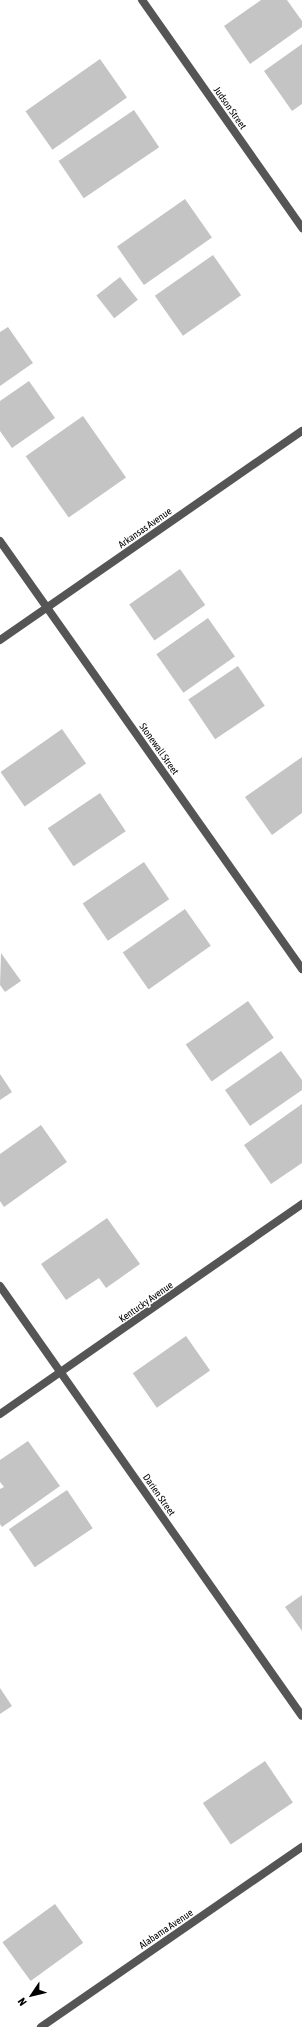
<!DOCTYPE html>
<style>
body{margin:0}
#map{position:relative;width:302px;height:2027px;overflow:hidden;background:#fff;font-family:"Asap Condensed",sans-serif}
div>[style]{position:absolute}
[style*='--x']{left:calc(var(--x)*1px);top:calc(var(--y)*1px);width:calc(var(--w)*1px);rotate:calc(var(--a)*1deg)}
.building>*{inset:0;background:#c4c4c4;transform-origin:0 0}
.street>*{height:8px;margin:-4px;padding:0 4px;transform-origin:4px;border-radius:4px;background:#555}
span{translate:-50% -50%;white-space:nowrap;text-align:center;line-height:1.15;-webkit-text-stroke:3px #fff;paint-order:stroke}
.street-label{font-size:10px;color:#000}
.north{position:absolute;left:12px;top:1975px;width:40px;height:40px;-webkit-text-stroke:3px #fff;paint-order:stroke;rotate:235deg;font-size:11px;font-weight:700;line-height:16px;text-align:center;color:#000}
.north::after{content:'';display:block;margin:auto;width:14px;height:18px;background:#000;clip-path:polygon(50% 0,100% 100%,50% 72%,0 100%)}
</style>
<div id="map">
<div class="building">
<i style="clip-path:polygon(261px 0,287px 0,302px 21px,302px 27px,250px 64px,224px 26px)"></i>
<i style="clip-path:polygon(302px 44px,302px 104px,292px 111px,264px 71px)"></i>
<i style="left:100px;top:59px;width:47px;height:91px;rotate:55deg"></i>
<i style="left:134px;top:110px;width:45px;height:91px;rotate:56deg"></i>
<i style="left:185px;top:199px;width:47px;height:83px;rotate:55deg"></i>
<i style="left:213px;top:255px;width:49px;height:71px;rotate:55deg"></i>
<i style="left:120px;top:277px;width:29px;height:30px;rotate:52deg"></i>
<i style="clip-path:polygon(8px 327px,33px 363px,0 386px,0 332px)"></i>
<i style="clip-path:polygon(29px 381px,55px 418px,12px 448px,0 431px,0 401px)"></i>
<i style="left:83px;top:416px;width:75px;height:70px;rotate:55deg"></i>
<i style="left:180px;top:569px;width:44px;height:62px;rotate:55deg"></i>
<i style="left:208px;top:618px;width:47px;height:63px;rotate:55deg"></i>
<i style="left:238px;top:666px;width:48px;height:60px;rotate:56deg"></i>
<i style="left:62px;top:729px;width:42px;height:75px;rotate:55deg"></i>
<i style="clip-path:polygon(302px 757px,302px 813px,272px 835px,245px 797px)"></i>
<i style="left:100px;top:793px;width:46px;height:63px;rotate:56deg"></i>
<i style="left:144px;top:862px;width:45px;height:74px;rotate:56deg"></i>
<i style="left:185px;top:909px;width:45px;height:76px;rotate:55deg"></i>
<i style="clip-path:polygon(1px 953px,21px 981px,5px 992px,0 985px)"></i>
<i style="left:248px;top:1001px;width:45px;height:76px;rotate:55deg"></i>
<i style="clip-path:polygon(281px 1051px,302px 1080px,302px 1090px,250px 1126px,225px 1090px)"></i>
<i style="clip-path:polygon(0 1074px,12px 1092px,0 1100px)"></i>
<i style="clip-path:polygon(302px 1104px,302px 1163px,271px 1184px,244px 1145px)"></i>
<i style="clip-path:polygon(41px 1125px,67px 1162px,4px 1207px,0 1201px,0 1154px)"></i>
<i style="clip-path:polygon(107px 1218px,140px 1264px,106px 1288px,99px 1278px,66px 1300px,41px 1264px)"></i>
<i style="left:186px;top:1336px;width:42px;height:65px;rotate:55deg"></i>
<i style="clip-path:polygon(28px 1441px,60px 1486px,2px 1527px,0 1524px,0 1489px,4px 1487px,0 1482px,0 1460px)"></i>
<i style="left:67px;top:1490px;width:46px;height:70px;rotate:56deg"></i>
<i style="clip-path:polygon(302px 1595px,302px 1631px,285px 1607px)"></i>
<i style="clip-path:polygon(0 1688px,12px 1706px,0 1714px)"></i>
<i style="left:265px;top:1761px;width:50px;height:75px;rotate:56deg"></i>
<i style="left:55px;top:1904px;width:48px;height:65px;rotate:54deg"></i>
</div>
<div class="street">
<i style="--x:142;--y:0;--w:279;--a:54.9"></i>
<i style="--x:0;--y:541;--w:524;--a:54.79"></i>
<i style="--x:0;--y:640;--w:367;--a:-34.7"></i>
<i style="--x:0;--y:1286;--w:525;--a:54.92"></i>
<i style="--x:0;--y:1414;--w:368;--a:-34.8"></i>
<i style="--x:41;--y:2027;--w:317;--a:-34.6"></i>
</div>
<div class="street-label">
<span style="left:230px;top:108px;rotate:55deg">Judson Street</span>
<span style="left:145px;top:528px;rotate:-35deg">Arkansas Avenue</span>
<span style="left:159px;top:749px;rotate:55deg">Stonewall Street</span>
<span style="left:146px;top:1302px;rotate:-35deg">Kentucky Avenue</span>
<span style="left:159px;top:1495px;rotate:55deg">Darien Street</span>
<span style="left:166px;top:1929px;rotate:-34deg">Alabama Avenue</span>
</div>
<div class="north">N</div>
</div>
